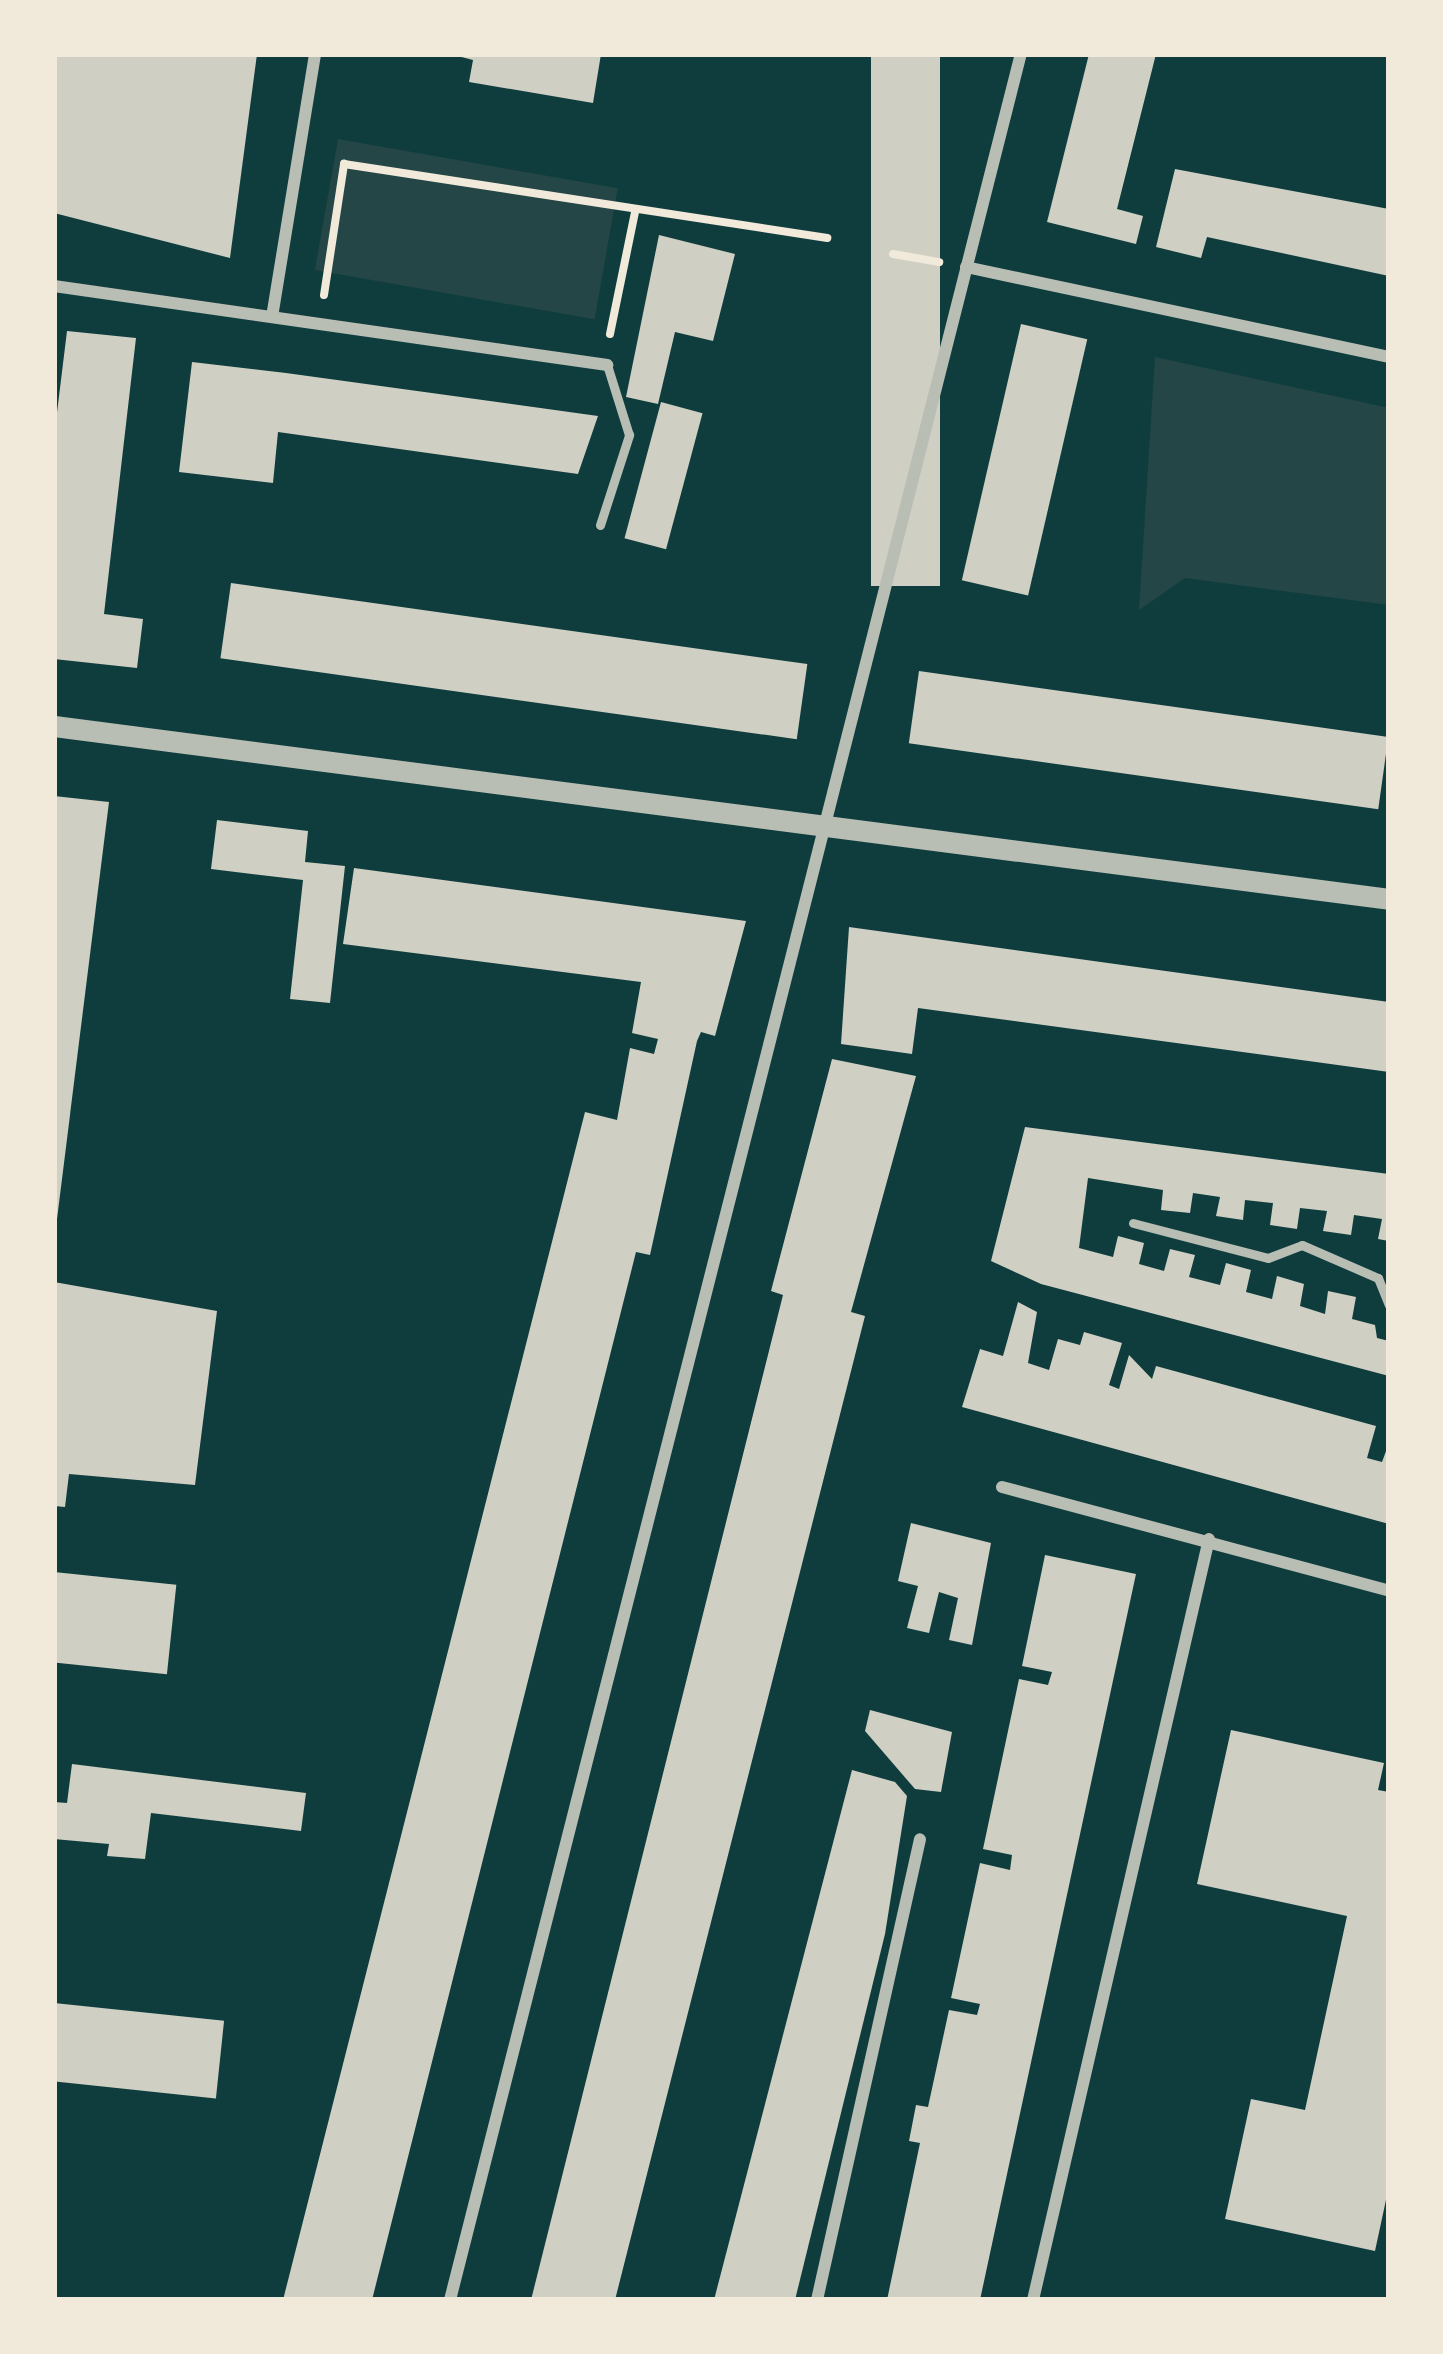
<!DOCTYPE html>
<style>
body{margin:0}
#map{position:relative;width:1443px;height:2354px;overflow:hidden;background:#0f3d3e;font-family:"Golos Text",sans-serif}
div>[style]{position:absolute}
[style*='--x']{left:calc(var(--x)*1px);top:calc(var(--y)*1px);width:calc(var(--w)*1px);rotate:calc(var(--a)*1deg)}
.green>*{inset:0;background:#244646;transform-origin:0 0}
.building>*{inset:0;background:#cfcfc3;transform-origin:0 0}
.path>*{height:8px;margin:-4px;padding:0 4px;transform-origin:4px;border-radius:4px;background:#f1e9da}
.service>*{height:9px;margin:-4.5px;padding:0 4.5px;transform-origin:4.5px;border-radius:4.5px;background:#b8beb3}
.minor>*{height:12px;margin:-6px;padding:0 6px;transform-origin:6px;border-radius:6px;background:#b8beb3}
.tertiary>*{height:21px;margin:-10.5px;padding:0 10.5px;transform-origin:10.5px;border-radius:10.5px;background:#b8beb3}
span{translate:-50% -50%;white-space:nowrap;text-align:center;line-height:1.15;-webkit-text-stroke:9px #f1e9da;paint-order:stroke}
.frame{position:absolute;inset:0;border:57px solid #f1e9da;pointer-events:none}
</style>
<div id="map">
<div class="green">
<i style="left:338px;top:139px;width:284px;height:133px;rotate:10deg"></i>
<i style="clip-path:polygon(1155px 357px,1389px 408px,1389px 605px,1185px 578px,1139px 610px)"></i>
</div>
<div class="building">
<i style="clip-path:polygon(54px 54px,257px 54px,230px 258px,54px 213px)"></i>
<i style="clip-path:polygon(450px 54px,601px 54px,593px 103px,469px 82px,473px 60px)"></i>
<i style="left:871px;top:54px;width:69px;height:532px"></i>
<i style="clip-path:polygon(1089px 54px,1156px 54px,1117px 209px,1143px 216px,1136px 244px,1047px 222px)"></i>
<i style="clip-path:polygon(1175px 169px,1389px 209px,1389px 276px,1207px 237px,1201px 258px,1156px 247px)"></i>
<i style="clip-path:polygon(659px 235px,735px 254px,713px 341px,675px 332px,658px 404px,626px 397px)"></i>
<i style="left:1021px;top:324px;width:68px;height:263px;rotate:13deg"></i>
<i style="clip-path:polygon(67px 331px,136px 338px,104px 614px,143px 619px,137px 668px,54px 659px,54px 437px)"></i>
<i style="clip-path:polygon(192px 362px,286px 373px,598px 416px,578px 474px,278px 432px,273px 483px,179px 472px)"></i>
<i style="left:661px;top:402px;width:43px;height:141px;rotate:15deg"></i>
<i style="left:231px;top:583px;width:582px;height:76px;rotate:8deg"></i>
<i style="left:919px;top:671px;width:474px;height:73px;rotate:8deg"></i>
<i style="clip-path:polygon(54px 796px,109px 802px,57px 1219px,54px 1219px)"></i>
<i style="clip-path:polygon(217px 820px,308px 831px,305px 862px,345px 866px,330px 1003px,290px 999px,303px 880px,211px 869px)"></i>
<i style="clip-path:polygon(354px 868px,746px 921px,715px 1036px,701px 1032px,697px 1041px,650px 1255px,636px 1252px,372px 2300px,283px 2300px,585px 1112px,617px 1120px,630px 1048px,654px 1054px,658px 1039px,632px 1033px,641px 982px,343px 944px)"></i>
<i style="clip-path:polygon(849px 927px,1389px 1002px,1389px 1072px,918px 1008px,912px 1054px,841px 1044px)"></i>
<i style="clip-path:polygon(832px 1059px,916px 1076px,851px 1312px,865px 1316px,615px 2300px,531px 2300px,783px 1295px,771px 1291px)"></i>
<i style="clip-path:polygon(1025px 1127px,1389px 1174px,1389px 1241px,1378px 1239px,1382px 1219px,1354px 1215px,1351px 1235px,1323px 1231px,1327px 1211px,1300px 1208px,1297px 1229px,1270px 1225px,1273px 1203px,1245px 1200px,1243px 1220px,1216px 1216px,1220px 1197px,1193px 1193px,1190px 1213px,1161px 1210px,1163px 1190px,1088px 1178px,1079px 1248px,1113px 1257px,1118px 1236px,1144px 1243px,1139px 1264px,1164px 1271px,1170px 1249px,1195px 1255px,1189px 1277px,1220px 1285px,1226px 1263px,1251px 1270px,1246px 1292px,1272px 1299px,1277px 1276px,1304px 1284px,1300px 1306px,1325px 1314px,1328px 1291px,1356px 1297px,1352px 1319px,1375px 1325px,1377px 1338px,1389px 1341px,1389px 1376px,1041px 1284px,991px 1261px)"></i>
<i style="clip-path:polygon(54px 1282px,217px 1311px,195px 1485px,69px 1474px,65px 1507px,54px 1506px)"></i>
<i style="clip-path:polygon(1018px 1302px,1037px 1312px,1028px 1363px,1049px 1370px,1058px 1339px,1080px 1345px,1084px 1332px,1122px 1343px,1109px 1385px,1119px 1389px,1129px 1355px,1152px 1379px,1156px 1366px,1376px 1426px,1367px 1458px,1382px 1462px,1389px 1443px,1389px 1524px,962px 1407px,980px 1349px,1003px 1356px)"></i>
<i style="clip-path:polygon(911px 1523px,991px 1543px,972px 1645px,949px 1640px,958px 1598px,939px 1592px,929px 1633px,907px 1628px,918px 1586px,898px 1581px)"></i>
<i style="clip-path:polygon(1045px 1555px,1136px 1574px,1114px 1676px,980px 2300px,887px 2300px,920px 2143px,909px 2141px,916px 2105px,928px 2107px,949px 2010px,977px 2015px,980px 2004px,951px 1998px,980px 1863px,1010px 1870px,1012px 1855px,983px 1849px,1019px 1679px,1048px 1685px,1052px 1672px,1022px 1666px)"></i>
<i style="left:54px;top:1572px;width:123px;height:90px;rotate:6deg"></i>
<i style="clip-path:polygon(870px 1710px,952px 1732px,941px 1792px,915px 1789px,865px 1731px)"></i>
<i style="clip-path:polygon(1231px 1730px,1384px 1763px,1378px 1790px,1389px 1792px,1389px 2186px,1375px 2251px,1225px 2219px,1251px 2099px,1305px 2110px,1347px 1916px,1197px 1884px)"></i>
<i style="clip-path:polygon(72px 1764px,306px 1793px,301px 1831px,151px 1813px,145px 1859px,107px 1856px,109px 1844px,54px 1839px,54px 1802px,67px 1803px)"></i>
<i style="clip-path:polygon(852px 1770px,895px 1782px,907px 1796px,885px 1934px,795px 2300px,714px 2300px)"></i>
<i style="left:54px;top:2003px;width:171px;height:78px;rotate:6deg"></i>
</div>
<div class="path">
<i style="--x:893;--y:254;--w:47;--a:9.9"></i>
<i style="--x:324;--y:295;--w:133;--a:-81.3"></i>
<i style="--x:344;--y:164;--w:489;--a:8.7"></i>
<i style="--x:610;--y:334;--w:125;--a:-78.4"></i>
</div>
<div class="service">
<i style="--x:600;--y:525;--w:95;--a:-72.1"></i>
<i style="--x:629;--y:435;--w:73;--a:-107.4"></i>
<i style="--x:1133;--y:1223;--w:139;--a:14.5"></i>
<i style="--x:1268;--y:1258;--w:36;--a:-21"></i>
<i style="--x:1302;--y:1245;--w:83;--a:23.5"></i>
<i style="--x:1378;--y:1278;--w:29;--a:68"></i>
</div>
<div class="minor">
<i style="--x:966;--y:267;--w:432;--a:12"></i>
<i style="--x:54;--y:286;--w:559;--a:8.13"></i>
<i style="--x:272;--y:317;--w:266;--a:-80.7"></i>
<i style="--x:1002;--y:1487;--w:401;--a:15"></i>
<i style="--x:450;--y:2300;--w:2317;--a:-75.74"></i>
<i style="--x:817;--y:2300;--w:472;--a:-77.4"></i>
<i style="--x:1033;--y:2300;--w:781;--a:-76.98"></i>
</div>
<div class="tertiary">
<i style="--x:54;--y:726;--w:1346;--a:7.38"></i>
</div>
<div class="frame"></div>
</div>
